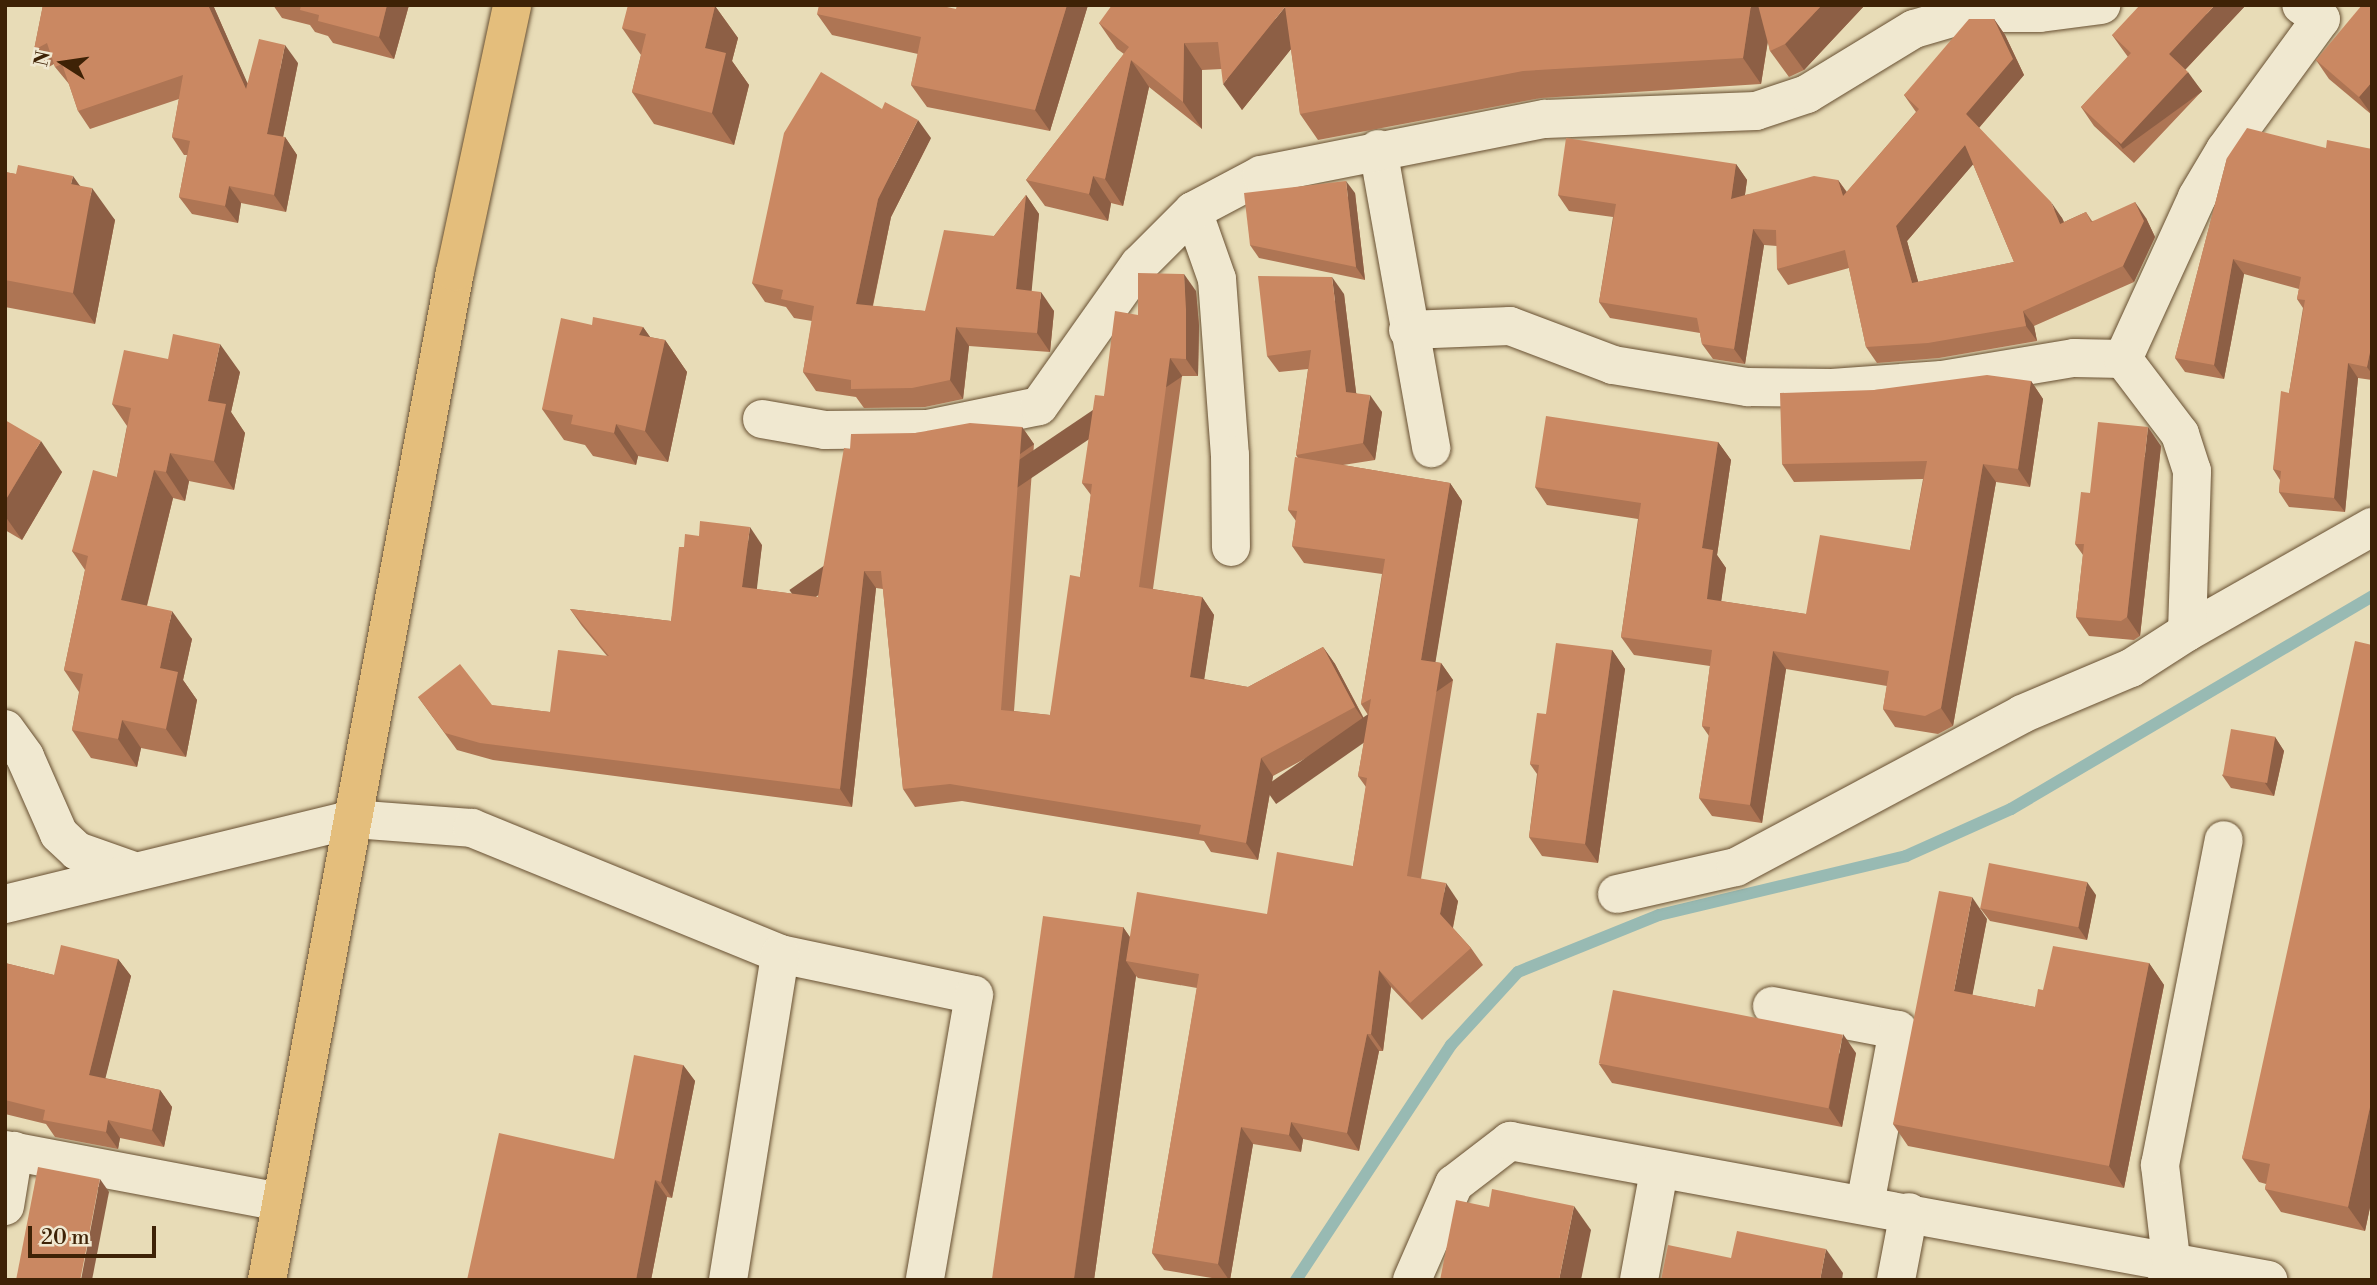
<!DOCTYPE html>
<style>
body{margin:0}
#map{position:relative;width:2377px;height:1285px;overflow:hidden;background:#e8dcb7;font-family:"Libre Bodoni",serif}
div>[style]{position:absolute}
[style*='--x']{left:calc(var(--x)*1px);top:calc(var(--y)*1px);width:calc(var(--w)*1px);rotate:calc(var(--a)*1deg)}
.stream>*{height:12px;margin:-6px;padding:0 6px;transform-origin:6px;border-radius:6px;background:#98bab3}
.roads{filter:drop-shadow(0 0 2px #685032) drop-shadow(0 0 2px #685032)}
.minor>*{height:38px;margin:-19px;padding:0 19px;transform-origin:19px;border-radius:19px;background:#f0e8d0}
.major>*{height:38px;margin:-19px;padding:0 19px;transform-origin:19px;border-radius:19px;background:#e4be7c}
.wall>*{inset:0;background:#ae7554}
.shaded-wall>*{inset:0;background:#8d5f45;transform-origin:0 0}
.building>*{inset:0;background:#ca8862;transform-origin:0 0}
span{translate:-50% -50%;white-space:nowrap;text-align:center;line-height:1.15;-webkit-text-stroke:5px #f0e8d0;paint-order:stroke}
.frame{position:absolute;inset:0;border:7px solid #3e2206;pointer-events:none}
.north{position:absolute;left:28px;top:28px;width:70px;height:70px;-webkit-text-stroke:5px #f0e8d0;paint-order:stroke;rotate:282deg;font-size:19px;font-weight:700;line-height:28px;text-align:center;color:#3e2206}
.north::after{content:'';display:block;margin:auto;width:24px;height:32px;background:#3e2206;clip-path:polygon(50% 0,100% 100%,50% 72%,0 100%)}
.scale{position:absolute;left:28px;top:1226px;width:128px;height:32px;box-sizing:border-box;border:4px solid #3e2206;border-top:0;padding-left:9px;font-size:21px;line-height:24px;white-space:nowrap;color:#3e2206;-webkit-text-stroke:5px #f0e8d0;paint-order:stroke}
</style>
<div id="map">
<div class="stream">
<i style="--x:1296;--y:1280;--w:282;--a:-56.6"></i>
<i style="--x:1451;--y:1045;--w:99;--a:-47.5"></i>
<i style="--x:1518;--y:972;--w:152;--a:-22"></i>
<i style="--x:1659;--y:915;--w:254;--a:-13.4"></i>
<i style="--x:1906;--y:856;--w:115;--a:-24.1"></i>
<i style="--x:2011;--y:809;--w:419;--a:-30.5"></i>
</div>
<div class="roads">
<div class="minor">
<i style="--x:1378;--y:149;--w:304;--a:79.9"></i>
<i style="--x:1193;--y:211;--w:72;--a:70.6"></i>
<i style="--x:1217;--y:279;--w:176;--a:85.8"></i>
<i style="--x:1230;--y:455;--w:92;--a:89.4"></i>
<i style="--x:1408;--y:330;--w:102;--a:-2.2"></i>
<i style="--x:1510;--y:326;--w:110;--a:20.7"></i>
<i style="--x:1613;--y:365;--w:137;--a:9.3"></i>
<i style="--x:1748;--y:387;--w:84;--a:0.7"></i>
<i style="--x:1832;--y:388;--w:110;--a:-4.2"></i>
<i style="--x:1942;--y:380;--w:134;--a:-9.5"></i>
<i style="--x:2074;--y:358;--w:49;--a:1.2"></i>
<i style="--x:2123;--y:359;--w:178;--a:-65.4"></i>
<i style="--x:2197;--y:197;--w:55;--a:-59.2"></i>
<i style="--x:2225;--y:150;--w:162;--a:-53.8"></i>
<i style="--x:2321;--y:19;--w:24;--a:-145"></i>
<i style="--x:762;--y:419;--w:64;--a:9.9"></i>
<i style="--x:825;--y:430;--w:102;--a:-0.6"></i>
<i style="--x:927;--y:429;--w:114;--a:-11.6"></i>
<i style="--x:1039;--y:406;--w:173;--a:-54.7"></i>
<i style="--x:1139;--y:265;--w:76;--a:-45"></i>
<i style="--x:1193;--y:211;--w:77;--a:-27.9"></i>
<i style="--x:1261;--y:175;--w:289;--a:-11.2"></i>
<i style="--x:1545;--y:119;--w:211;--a:-2.2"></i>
<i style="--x:1756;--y:111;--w:54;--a:-18.4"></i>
<i style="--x:1807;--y:94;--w:125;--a:-31.3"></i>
<i style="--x:1914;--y:29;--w:57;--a:-16.2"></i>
<i style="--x:1969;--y:13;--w:71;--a:0"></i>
<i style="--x:2040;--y:13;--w:62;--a:-7.5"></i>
<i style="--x:2187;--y:632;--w:213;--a:-29.6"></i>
<i style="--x:5;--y:729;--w:34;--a:54"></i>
<i style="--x:25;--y:757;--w:84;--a:66.2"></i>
<i style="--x:59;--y:834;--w:25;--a:43"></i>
<i style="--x:77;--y:851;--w:57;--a:19.4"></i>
<i style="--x:1617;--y:894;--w:122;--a:-12.8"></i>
<i style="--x:1736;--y:867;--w:324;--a:-28.1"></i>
<i style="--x:2022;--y:714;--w:118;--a:-22.9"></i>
<i style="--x:2131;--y:668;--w:67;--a:-32.7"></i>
<i style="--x:2187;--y:632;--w:161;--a:-88.2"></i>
<i style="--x:2192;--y:471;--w:39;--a:-108"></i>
<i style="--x:2180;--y:434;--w:94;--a:-127.2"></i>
<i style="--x:5;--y:904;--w:358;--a:-13.7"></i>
<i style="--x:353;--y:819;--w:119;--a:4.3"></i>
<i style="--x:472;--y:828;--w:333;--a:22.2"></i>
<i style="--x:780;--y:954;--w:198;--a:11.9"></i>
<i style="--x:974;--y:995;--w:289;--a:99.8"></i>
<i style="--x:1772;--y:1006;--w:128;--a:10.8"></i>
<i style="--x:1898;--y:1030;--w:178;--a:100.7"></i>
<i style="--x:5;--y:1150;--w:281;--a:10.7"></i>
<i style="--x:5;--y:1206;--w:56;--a:-80.7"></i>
<i style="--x:728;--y:1280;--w:330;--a:-80.9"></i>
<i style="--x:1412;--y:1280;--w:105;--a:-66.4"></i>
<i style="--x:1454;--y:1184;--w:71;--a:-37.5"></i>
<i style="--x:1510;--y:1141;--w:771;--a:10.39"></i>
<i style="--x:1639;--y:1280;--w:111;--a:-79.6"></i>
<i style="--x:1896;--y:1280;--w:69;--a:-79.2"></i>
<i style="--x:2167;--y:1280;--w:21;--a:-79"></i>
<i style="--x:2171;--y:1259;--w:95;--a:-96.7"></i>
<i style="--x:2160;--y:1165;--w:331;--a:-78.9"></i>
</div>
<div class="major">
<i style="--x:267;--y:1280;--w:1025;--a:-79.44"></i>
<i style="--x:455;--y:272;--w:273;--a:-77.9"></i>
</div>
</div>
<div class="wall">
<i style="clip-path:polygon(43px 5px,213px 5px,247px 83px,298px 63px,283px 137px,285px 137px,297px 155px,286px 212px,241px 203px,238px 223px,192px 214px,179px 197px,187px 155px,184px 155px,172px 137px,179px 99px,90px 129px,78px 111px,69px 84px,55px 67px,54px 64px,47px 68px,34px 50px)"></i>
<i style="clip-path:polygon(273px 5px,409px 5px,394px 59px,333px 43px,328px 36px,315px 32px,310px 25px,282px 18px)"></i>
<i style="clip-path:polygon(1088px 5px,1050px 131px,927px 107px,911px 85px,918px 54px,832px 35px,817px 14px)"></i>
<i style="clip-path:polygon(1865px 5px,1804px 70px,1789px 77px,1770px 51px,1768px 41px,1761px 84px,1541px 98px,1318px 140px,1300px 114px,1291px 49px,1242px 110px,1222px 69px,1202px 70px,1202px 129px,1149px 87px,1123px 206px,1111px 203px,1108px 221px,1045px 206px,1026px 180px,1124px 54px,1117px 49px,1099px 23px)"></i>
<i style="clip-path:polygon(2246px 5px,2185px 70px,2202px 91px,2134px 163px,2094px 126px,2081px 107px,2128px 57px,2112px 35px)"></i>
<i style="clip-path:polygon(2372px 5px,2372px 115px,2329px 79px,2316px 60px)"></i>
<i style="clip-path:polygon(715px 6px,738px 38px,732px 61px,749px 85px,734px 145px,654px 124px,632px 92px,641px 55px,622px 28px)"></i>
<i style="clip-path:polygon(evenodd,1994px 19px,2005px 35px,2024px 75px,1979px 128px,2062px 218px,2064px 222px,2086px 212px,2092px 221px,2146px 218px,2155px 237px,2134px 282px,2034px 326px,2037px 341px,1939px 358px,1877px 363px,1866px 347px,1849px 268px,1788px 285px,1777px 269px,1777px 246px,1764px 245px,1745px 364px,1713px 359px,1702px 344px,1700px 333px,1610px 318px,1599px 302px,1613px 217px,1569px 211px,1558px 195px,1736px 164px,1747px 180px,1745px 195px,1838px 180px,1847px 192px,1916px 112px,1904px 95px,1994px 19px,1973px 164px,2014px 262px,1918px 282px,1907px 241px,1973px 164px)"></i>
<i style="clip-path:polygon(931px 138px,891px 217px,873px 306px,925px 311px,994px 236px,1026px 195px,1039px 214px,1031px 291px,1054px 311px,1050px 352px,969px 346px,963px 399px,925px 407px,864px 408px,856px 397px,816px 391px,803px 372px,812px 321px,794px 318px,786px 307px,765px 302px,752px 283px)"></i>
<i style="clip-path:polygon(2326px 148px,2372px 149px,2372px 380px,2358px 378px,2345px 512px,2289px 507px,2279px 492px,2280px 480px,2273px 469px,2289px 393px,2303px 308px,2297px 299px,2299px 289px,2244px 274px,2224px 379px,2185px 372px,2175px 358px,2227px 158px)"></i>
<i style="clip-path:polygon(5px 172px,81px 186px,115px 220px,95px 324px,5px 307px)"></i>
<i style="clip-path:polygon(1355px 193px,1365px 280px,1259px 258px,1250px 245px)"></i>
<i style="clip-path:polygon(1196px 291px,1199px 326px,1198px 376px,1182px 376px,1153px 589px,1202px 597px,1214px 615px,1204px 679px,1248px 687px,1323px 647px,1335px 664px,1367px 724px,1368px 715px,1361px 704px,1382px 574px,1304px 563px,1292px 546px,1296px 521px,1288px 510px,1298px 458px,1296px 455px,1308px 369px,1279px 372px,1267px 356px,1344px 294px,1356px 393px,1382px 412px,1375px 460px,1343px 465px,1450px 483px,1462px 501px,1435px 662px,1441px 663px,1453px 680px,1421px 879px,1458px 901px,1453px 928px,1471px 948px,1483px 965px,1422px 1020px,1391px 987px,1383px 1051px,1379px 1051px,1359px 1151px,1303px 1139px,1301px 1152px,1253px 1144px,1230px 1280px,1224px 1280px,1164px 1270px,1152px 1253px,1197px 988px,1138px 978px,1136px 976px,1094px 1280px,993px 1280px,1123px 927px,1130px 937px,1267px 914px,1353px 866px,1366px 787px,1358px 776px,1367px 725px,1273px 776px,1258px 860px,1211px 852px,1204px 841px,962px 801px,915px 807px,903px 789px,883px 589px,876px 588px,852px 807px,493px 760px,457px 750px,418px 697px,550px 712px,607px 656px,582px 626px,570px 609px,671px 621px,684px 547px,699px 536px,762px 545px,756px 589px,818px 597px,850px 449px,915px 433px,1022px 427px,1034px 444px,1014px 711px,1050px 715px,1080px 577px,1091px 495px,1082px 483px,1104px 396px,1138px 315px)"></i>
<i style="clip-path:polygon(592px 325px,643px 327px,650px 337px,665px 340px,687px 372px,668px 462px,638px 456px,636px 465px,593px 456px,585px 445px,564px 440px,542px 409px)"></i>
<i style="clip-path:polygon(240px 372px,231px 412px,245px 433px,234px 490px,189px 481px,185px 501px,173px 498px,147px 606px,192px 639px,183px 680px,197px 700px,186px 757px,141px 748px,137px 767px,91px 758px,72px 730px,79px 692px,64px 670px,85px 570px,72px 551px,117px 477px,127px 426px,112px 404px)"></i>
<i style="clip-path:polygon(2031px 381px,2043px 399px,2030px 487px,1996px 482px,1953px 726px,1938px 734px,1895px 727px,1883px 709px,1887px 686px,1786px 669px,1762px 823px,1712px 816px,1699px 798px,1709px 736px,1702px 726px,1710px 666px,1634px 655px,1621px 637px,1638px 519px,1547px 505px,1535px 487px,1718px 442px,1731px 460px,1717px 555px,1726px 568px,1721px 601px,1806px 614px,1910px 550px,1923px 479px,1794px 482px,1782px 464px,1874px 390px)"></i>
<i style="clip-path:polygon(5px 420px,62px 472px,22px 540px,5px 530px)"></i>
<i style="clip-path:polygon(2161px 446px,2140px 636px,2134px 640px,2089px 636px,2076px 617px,2083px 555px,2075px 544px,2090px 493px)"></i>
<i style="clip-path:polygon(2372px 645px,2372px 1198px,2365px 1231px,2281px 1212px,2265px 1189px,2266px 1184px,2259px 1182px,2242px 1158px)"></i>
<i style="clip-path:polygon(1612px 650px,1625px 669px,1598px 863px,1542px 856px,1529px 837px,1537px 774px,1530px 764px,1546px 714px)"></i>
<i style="clip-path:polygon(2275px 737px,2284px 751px,2274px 796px,2231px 788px,2222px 775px)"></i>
<i style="clip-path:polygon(2096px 895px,2087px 940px,1990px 921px,1980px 908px)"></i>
<i style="clip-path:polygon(1987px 919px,1972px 995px,2035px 1007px,2043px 990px,2149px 963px,2164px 985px,2124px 1188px,1908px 1146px,1893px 1124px)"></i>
<i style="clip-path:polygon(118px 959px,131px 976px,105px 1078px,160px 1090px,172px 1107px,164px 1147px,120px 1138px,118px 1149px,55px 1137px,46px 1124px,5px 1114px,5px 963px,54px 975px)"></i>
<i style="clip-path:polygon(1856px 1053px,1842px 1127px,1612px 1083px,1599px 1064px)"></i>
<i style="clip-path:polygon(683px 1065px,695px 1081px,672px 1198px,667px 1197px,651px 1280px,467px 1280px,614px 1159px)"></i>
</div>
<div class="shaded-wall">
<i style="clip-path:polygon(208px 5px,213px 5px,258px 107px,246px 89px)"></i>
<i style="clip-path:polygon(387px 5px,409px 5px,394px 59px,379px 37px)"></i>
<i style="clip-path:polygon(1067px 5px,1088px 5px,1050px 131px,1035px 110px)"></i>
<i style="clip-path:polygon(1751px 5px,1766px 5px,1772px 14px,1761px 84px,1743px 58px)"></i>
<i style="clip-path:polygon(1822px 5px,1865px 5px,1804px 70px,1785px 44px)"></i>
<i style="clip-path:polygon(2215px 5px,2246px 5px,2182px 73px,2169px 54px)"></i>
<i style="clip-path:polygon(715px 6px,738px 38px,732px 61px,749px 85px,734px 145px,712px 113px,705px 48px)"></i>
<i style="clip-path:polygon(1285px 7px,1304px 33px,1242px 110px,1223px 84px)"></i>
<i style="clip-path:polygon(1994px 19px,2005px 35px,2024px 75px,1977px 130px,1966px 114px)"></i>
<i style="clip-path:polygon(1184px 43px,1202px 70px,1202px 129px,1183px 102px)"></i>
<i style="clip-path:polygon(285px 45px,298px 63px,280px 152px,267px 134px)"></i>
<i style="clip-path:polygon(1131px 60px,1149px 87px,1123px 206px,1105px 179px)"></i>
<i style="left:2188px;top:72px;width:24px;height:98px;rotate:54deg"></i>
<i style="clip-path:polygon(2372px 82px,2372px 115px,2359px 97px)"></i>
<i style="clip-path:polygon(918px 120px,931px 138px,891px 217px,869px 323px,856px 304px,878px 199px)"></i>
<i style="clip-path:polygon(285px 137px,297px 155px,286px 212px,274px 195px)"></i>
<i style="clip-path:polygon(1965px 145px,1976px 161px,1907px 241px,1923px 299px,1912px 283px,1896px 226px)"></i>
<i style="clip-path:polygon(1736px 164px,1747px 180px,1742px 215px,1731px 199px)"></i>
<i style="clip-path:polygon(73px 176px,90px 200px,92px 188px,115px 220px,95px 324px,73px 293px,71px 184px)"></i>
<i style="clip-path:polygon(1093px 176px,1111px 203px,1108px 221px,1089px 194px)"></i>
<i style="clip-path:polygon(1838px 180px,1849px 196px,1843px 196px)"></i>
<i style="clip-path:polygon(1346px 181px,1355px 193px,1365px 280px,1356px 267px)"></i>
<i style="clip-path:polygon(229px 186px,241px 203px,238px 223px,225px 206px)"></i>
<i style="clip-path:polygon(1026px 195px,1039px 214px,1030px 308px,1016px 289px)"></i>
<i style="clip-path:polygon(2051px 202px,2062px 218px,2071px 239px,2060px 224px)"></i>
<i style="clip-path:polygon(2135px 202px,2146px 218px,2155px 237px,2134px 282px,2123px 266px)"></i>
<i style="clip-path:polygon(1753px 229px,1764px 245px,1745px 364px,1734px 349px)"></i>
<i style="clip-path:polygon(2233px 259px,2244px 274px,2224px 379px,2214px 365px)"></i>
<i style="clip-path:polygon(1184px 274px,1196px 291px,1199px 326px,1198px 376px,1186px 359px)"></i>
<i style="clip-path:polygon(1332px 277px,1344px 294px,1358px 408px,1346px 392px)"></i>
<i style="clip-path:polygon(1041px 292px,1054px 311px,1050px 352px,1037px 333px)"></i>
<i style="clip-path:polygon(2023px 311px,2034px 326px,2037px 341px,2026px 326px)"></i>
<i style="clip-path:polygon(643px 327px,662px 354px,665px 340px,687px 372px,668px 462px,645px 431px,639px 335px)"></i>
<i style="clip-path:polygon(956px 327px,969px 346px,963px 399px,950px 380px)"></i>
<i style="clip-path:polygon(2372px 342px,2372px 374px,2367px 367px)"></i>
<i style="clip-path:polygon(220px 344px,240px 372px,231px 412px,245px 433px,234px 490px,214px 461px,208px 401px)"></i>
<i style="left:1170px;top:358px;width:22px;height:231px;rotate:56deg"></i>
<i style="clip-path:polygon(2348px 363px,2358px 378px,2345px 512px,2334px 498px)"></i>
<i style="clip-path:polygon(2031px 381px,2043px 399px,2030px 487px,2018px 469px)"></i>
<i style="clip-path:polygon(1370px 395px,1382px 412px,1375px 460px,1363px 443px)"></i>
<i style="clip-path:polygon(616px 424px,638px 456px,636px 465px,614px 433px)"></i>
<i style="left:1022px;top:427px;width:21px;height:284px;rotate:55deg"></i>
<i style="clip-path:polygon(2148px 427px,2161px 446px,2140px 636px,2127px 617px)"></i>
<i style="clip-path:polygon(41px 441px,62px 472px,22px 540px,5px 516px,5px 501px)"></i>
<i style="clip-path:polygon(1718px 442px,1731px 460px,1717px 555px,1726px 568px,1719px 617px,1707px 599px,1702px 548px)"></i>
<i style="clip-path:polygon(170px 453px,189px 481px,185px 501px,166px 472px)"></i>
<i style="clip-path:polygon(1983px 464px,1996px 482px,1953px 726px,1941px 708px)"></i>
<i style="clip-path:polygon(154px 470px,173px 498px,141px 629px,121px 600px)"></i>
<i style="clip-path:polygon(1450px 483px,1462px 501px,1433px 677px,1421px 660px)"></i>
<i style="clip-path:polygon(750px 527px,762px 545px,755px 605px,742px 587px)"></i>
<i style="clip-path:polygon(864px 571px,876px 588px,852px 807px,840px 789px)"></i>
<i style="clip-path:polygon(1202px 597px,1214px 615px,1202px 694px,1190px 677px)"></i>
<i style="clip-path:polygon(172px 611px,192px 639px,183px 680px,197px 700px,186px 757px,166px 729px,160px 668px)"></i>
<i style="clip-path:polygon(1323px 647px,1335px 664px,1367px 725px,1355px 707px)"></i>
<i style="clip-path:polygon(1612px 650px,1625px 669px,1598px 863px,1585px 844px)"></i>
<i style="clip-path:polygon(1773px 651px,1786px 669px,1762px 823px,1750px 805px)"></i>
<i style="left:1441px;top:663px;width:21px;height:216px;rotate:55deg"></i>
<i style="clip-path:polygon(122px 720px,141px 748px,137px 767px,118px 739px)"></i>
<i style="clip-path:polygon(2275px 737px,2284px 751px,2274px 796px,2265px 783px)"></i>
<i style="clip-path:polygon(1261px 758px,1273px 776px,1258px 860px,1246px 843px)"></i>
<i style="clip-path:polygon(2087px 882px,2096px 895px,2087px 940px,2078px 927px)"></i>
<i style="clip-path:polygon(1446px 883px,1458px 901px,1452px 931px,1440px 914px)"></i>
<i style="clip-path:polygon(1972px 897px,1987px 919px,1969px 1013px,1954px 991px)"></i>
<i style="clip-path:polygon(1123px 927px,1139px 951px,1126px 961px,1136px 976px,1094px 1280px,1074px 1280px)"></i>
<i style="clip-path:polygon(118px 959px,131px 976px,102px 1092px,89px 1075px)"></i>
<i style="clip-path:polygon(2149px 963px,2164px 985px,2124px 1188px,2109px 1166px)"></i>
<i style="clip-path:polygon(1379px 970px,1391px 987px,1383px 1051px,1371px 1034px)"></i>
<i style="clip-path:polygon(1367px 1034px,1379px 1051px,1359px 1151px,1347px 1133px)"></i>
<i style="clip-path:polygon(1843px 1034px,1856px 1053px,1842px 1127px,1829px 1108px)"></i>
<i style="clip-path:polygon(683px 1065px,695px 1081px,672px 1198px,661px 1182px)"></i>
<i style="clip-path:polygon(160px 1090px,172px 1107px,164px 1147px,152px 1130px)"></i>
<i style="clip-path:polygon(2372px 1098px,2372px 1198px,2365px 1231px,2348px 1207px)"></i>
<i style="clip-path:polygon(108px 1120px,120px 1138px,118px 1149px,106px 1132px)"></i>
<i style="clip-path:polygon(1291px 1122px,1303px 1139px,1301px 1152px,1289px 1135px)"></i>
<i style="clip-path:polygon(1241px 1127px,1253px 1144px,1230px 1280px,1229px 1280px,1218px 1264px)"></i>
<i style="clip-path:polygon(100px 1179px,109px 1192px,92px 1280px,81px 1280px)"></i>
<i style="clip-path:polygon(655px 1180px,667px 1197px,651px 1280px,636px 1280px)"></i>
<i style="clip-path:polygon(1574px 1206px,1591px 1230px,1581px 1280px,1559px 1280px)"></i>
<i style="clip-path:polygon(1826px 1249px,1843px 1273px,1842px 1280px,1820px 1280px)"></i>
</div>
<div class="building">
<i style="clip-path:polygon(43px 5px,208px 5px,246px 89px,259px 39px,285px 45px,267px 134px,285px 137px,274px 195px,229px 186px,225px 206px,179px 197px,190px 141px,172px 137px,183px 75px,78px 111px,62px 64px,55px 67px,47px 43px,34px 50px)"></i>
<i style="clip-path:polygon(301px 5px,387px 5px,379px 37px,318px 21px,319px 15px,300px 10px)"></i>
<i style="clip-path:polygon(628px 5px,713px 5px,715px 6px,705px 48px,726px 53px,712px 113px,632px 92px,646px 34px,622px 28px)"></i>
<i style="clip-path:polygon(819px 5px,938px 5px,956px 9px,957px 5px,1067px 5px,1035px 110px,911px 85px,921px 37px,817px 14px)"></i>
<i style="clip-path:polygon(1112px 5px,1724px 6px,1751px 5px,1743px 58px,1523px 71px,1300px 114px,1285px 7px,1223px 84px,1218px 42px,1184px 43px,1183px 102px,1131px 60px,1105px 179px,1093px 176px,1089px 194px,1026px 180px,1129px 47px,1099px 23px)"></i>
<i style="clip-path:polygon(1758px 5px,1822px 5px,1785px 44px,1770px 51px)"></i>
<i style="clip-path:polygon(2140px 5px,2215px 5px,2169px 54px,2188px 72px,2121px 144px,2081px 107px,2131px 53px,2112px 35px)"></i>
<i style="clip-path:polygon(2362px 5px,2372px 5px,2372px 82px,2359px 97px,2316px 60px)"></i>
<i style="clip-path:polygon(evenodd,1969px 19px,1994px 19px,2013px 59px,1966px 114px,2051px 202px,2060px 224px,2086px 212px,2091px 222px,2135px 202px,2144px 221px,2123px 266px,2023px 311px,2026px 326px,1928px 343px,1866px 347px,1845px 250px,1777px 269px,1776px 230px,1753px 229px,1734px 349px,1702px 344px,1697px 318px,1599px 302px,1616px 204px,1558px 195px,1566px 138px,1736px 164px,1731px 199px,1814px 176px,1838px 180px,1843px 196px,1919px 109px,1904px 95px,1969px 19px,1965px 145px,2014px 262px,1912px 283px,1896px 226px,1965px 145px)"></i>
<i style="clip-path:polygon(821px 72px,882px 109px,885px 102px,918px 120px,878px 199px,856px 304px,925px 311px,944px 230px,994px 236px,1026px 195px,1016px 289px,1041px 292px,1037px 333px,956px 327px,950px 380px,912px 388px,851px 389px,851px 380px,803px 372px,814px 306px,781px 299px,783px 290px,752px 283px,784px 133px)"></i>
<i style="clip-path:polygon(2247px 128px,2326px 148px,2327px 140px,2372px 149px,2372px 342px,2367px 367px,2348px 363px,2334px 498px,2279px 492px,2281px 471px,2273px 469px,2281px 391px,2289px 393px,2305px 300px,2297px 299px,2301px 277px,2233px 259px,2214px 365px,2175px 358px,2227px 158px)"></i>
<i style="clip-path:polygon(18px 165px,73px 176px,71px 184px,92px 188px,73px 293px,5px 280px,5px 172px,16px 174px)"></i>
<i style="clip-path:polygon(1346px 181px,1356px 267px,1250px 245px,1244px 193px)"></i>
<i style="clip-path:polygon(1138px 273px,1184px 274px,1186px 309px,1186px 359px,1170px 358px,1139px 587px,1202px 597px,1190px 677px,1248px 687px,1323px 647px,1355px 707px,1261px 758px,1246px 843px,1199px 834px,1201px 825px,950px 784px,903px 789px,881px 571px,864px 571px,840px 789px,480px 743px,445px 733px,418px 697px,460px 664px,492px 705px,550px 712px,558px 650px,609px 656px,570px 609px,671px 621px,679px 547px,684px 547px,685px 534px,699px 536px,700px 521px,750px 527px,742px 587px,818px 597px,844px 448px,850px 449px,851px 434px,915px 433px,970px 423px,1022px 427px,1001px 710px,1050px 715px,1070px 575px,1080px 577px,1092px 484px,1082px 483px,1095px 395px,1104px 396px,1115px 311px,1138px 315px)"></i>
<i style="clip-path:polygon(1258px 276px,1332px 277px,1346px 392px,1370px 395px,1363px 443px,1296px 455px,1311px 350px,1267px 356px)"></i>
<i style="clip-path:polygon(593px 317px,643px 327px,639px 335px,665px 340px,645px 431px,616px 424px,614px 433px,571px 424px,573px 415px,542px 409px,561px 318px,592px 325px)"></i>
<i style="clip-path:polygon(173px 334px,220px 344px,208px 401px,226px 404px,214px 461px,170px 453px,166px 472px,154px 470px,121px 600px,172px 611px,160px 668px,178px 672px,166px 729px,122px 720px,118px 739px,72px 730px,83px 674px,64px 670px,88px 556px,72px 551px,93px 470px,117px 477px,131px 408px,112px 404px,124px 350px,168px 359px)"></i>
<i style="clip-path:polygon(1987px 375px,2031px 381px,2018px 469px,1983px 464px,1941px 708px,1925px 716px,1883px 709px,1889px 671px,1773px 651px,1750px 805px,1699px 798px,1710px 727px,1702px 726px,1712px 650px,1621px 637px,1641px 503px,1535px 487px,1546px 416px,1718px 442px,1702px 548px,1713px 550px,1707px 599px,1806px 614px,1820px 535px,1910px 550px,1927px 461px,1782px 464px,1780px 393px,1874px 390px)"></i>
<i style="clip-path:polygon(5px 420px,41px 441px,5px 501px)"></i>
<i style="clip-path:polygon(2098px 422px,2148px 427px,2127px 617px,2121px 621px,2076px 617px,2084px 544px,2075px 544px,2081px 492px,2090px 493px)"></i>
<i style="clip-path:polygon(1295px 457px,1450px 483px,1421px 660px,1441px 663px,1407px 876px,1446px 883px,1440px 914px,1471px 948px,1410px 1003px,1379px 970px,1371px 1034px,1367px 1034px,1347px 1133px,1291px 1122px,1289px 1135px,1241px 1127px,1218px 1264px,1152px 1253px,1199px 974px,1126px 961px,1137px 892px,1267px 914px,1277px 852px,1353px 866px,1367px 778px,1358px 776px,1371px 699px,1361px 704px,1385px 559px,1292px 546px,1297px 511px,1288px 510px)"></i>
<i style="clip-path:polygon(2355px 641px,2372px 645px,2372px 1098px,2348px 1207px,2265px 1189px,2270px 1164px,2242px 1158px)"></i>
<i style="clip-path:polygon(1556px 643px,1612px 650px,1585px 844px,1529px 837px,1539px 765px,1530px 764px,1537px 713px,1546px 714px)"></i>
<i style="left:2231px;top:729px;width:45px;height:47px;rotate:10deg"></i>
<i style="left:1989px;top:863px;width:100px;height:46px;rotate:11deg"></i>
<i style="clip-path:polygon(1939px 891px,1972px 897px,1954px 991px,2035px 1007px,2038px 989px,2043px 990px,2053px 946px,2149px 963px,2109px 1166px,1893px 1124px)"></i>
<i style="left:1043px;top:916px;width:81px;height:367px;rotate:8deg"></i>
<i style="clip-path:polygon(61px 945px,118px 959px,89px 1075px,160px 1090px,152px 1130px,108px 1120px,106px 1132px,43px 1120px,45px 1110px,5px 1100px,5px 963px,54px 975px)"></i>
<i style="left:1613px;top:990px;width:234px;height:75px;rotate:11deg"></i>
<i style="clip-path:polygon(634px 1055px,683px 1065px,661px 1182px,655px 1180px,636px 1280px,467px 1280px,499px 1133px,614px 1159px)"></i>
<i style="left:38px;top:1167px;width:63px;height:115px;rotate:11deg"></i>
<i style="clip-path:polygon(1492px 1189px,1574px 1206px,1559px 1280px,1440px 1280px,1456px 1200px,1489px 1207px)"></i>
<i style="clip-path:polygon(1737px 1231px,1826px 1249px,1820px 1280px,1661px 1280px,1668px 1245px,1731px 1258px)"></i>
</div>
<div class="frame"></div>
<div class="north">N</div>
<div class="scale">20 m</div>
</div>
